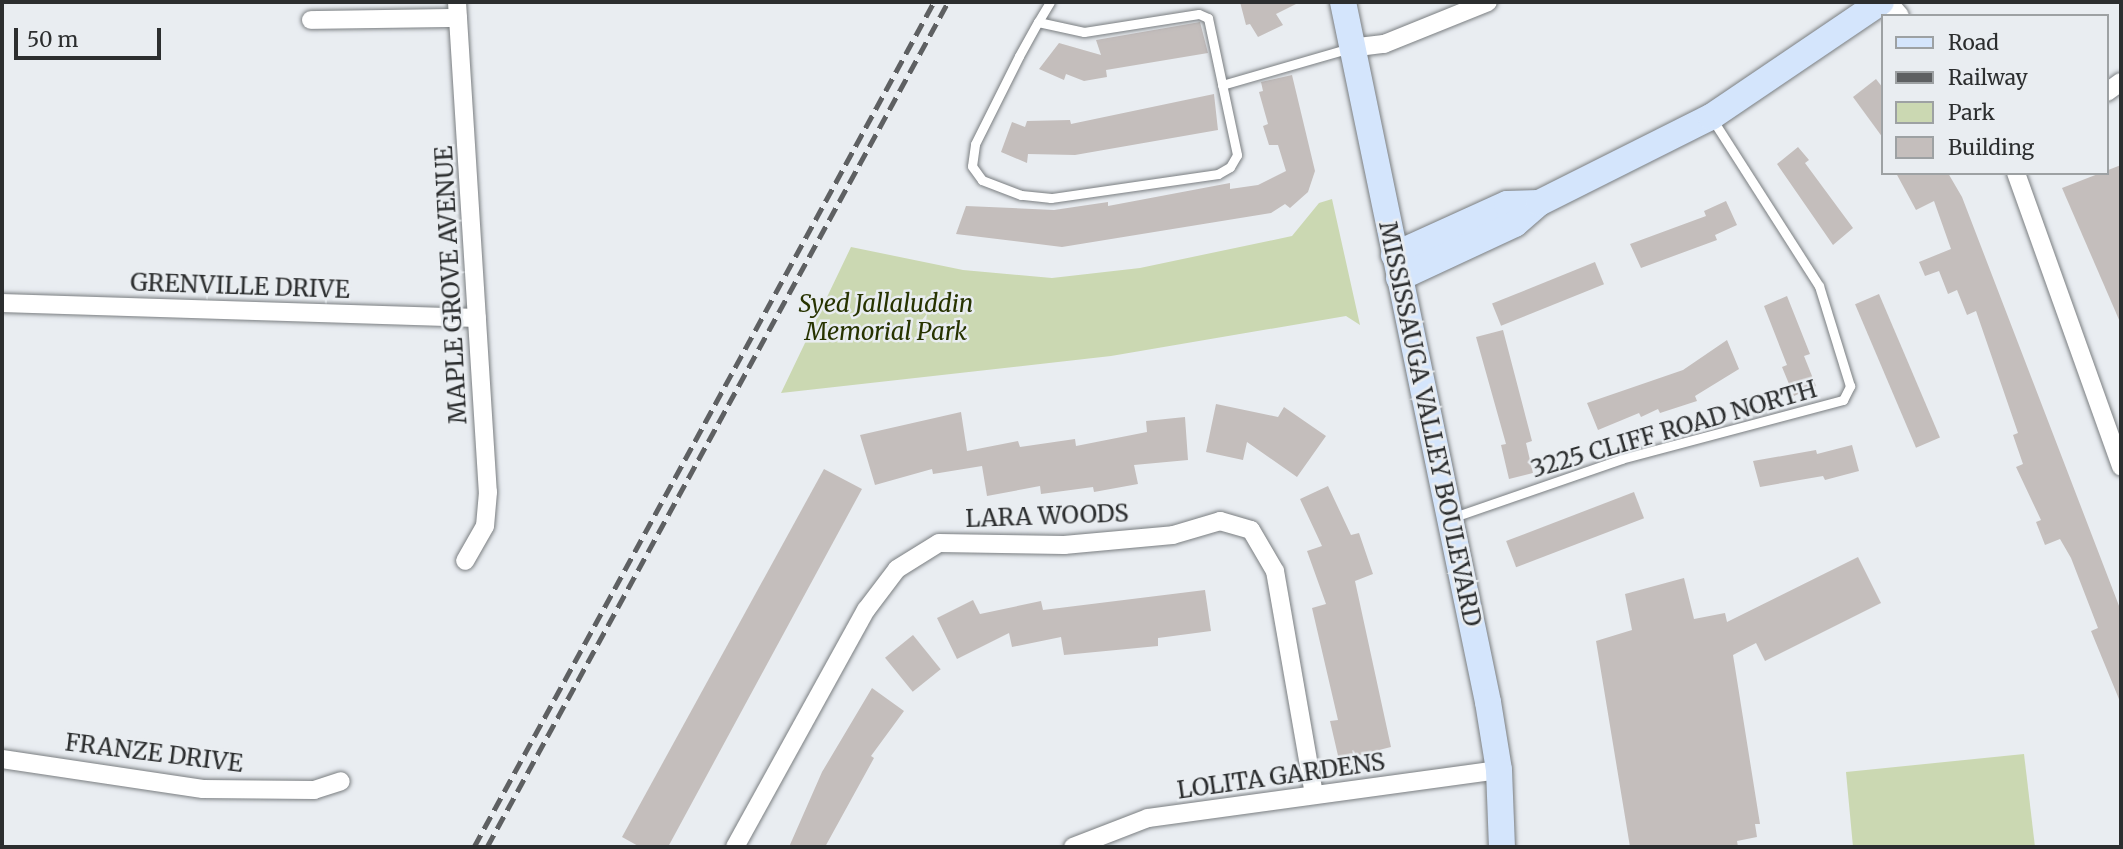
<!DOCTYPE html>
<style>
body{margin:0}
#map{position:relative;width:2123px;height:849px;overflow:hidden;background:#e9edf1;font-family:Merriweather,serif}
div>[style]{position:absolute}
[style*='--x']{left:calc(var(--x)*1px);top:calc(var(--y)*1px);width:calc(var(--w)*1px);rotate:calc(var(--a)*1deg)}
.green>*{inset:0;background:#cbd8b2}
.building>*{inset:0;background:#c4bebc;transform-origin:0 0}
.roads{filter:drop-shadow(0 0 2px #7a7e81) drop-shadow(0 0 2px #7a7e81)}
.lane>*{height:9px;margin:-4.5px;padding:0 4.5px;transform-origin:4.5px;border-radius:4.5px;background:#fff}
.street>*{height:18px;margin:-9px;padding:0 9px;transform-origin:9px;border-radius:9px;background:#fff}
.secondary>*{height:26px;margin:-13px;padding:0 13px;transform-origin:13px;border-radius:13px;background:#d4e5fc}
.rail>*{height:5px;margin-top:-2.5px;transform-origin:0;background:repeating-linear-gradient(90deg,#5e6062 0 14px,transparent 0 21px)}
span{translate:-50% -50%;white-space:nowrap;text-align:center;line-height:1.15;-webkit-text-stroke:5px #e9edf1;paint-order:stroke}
.street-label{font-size:24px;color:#2c2e2f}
.park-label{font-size:24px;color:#273300;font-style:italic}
.frame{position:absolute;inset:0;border:4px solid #2c2e2f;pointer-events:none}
.legend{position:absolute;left:1881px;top:14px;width:228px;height:161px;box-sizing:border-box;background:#e9edf1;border:2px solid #9da1a3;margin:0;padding:9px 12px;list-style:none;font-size:21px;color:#2c2e2f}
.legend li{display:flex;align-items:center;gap:14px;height:35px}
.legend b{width:35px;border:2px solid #9da1a3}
.scale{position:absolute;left:14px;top:28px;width:147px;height:32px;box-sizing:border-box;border:4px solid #2c2e2f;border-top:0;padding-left:9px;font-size:21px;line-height:24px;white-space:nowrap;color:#2c2e2f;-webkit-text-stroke:5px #e9edf1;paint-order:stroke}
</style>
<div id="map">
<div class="green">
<i style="clip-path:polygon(1332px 199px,1360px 325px,1346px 316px,1111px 356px,781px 393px,851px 247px,963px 270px,1052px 278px,1140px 268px,1292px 236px,1319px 203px)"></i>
<i style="clip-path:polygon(2024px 754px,2035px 847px,1853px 847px,1846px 772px)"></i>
</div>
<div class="building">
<i style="clip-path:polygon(1240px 2px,1300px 2px,1276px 14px,1283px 25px,1258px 37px,1250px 24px,1246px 25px)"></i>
<i style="clip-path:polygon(1200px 22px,1208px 53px,1106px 70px,1107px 77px,1084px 81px,1066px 74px,1064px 80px,1039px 69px,1059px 43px,1101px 55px,1096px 40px)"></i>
<i style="clip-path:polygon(1292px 75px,1315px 171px,1308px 192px,1290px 208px,1285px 204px,1271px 213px,1062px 247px,956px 234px,966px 206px,1054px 210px,1108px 202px,1108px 206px,1230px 183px,1230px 189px,1258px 185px,1286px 171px,1278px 145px,1269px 145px,1263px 126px,1268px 124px,1259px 92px,1263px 91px,1261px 82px)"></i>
<i style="clip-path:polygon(1876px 79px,1883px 88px,1883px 138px,1853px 97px)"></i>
<i style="clip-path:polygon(1214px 94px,1218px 130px,1075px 155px,1028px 154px,1027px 163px,1001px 152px,1012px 122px,1025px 127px,1027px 121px,1070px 120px,1071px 124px)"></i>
<i style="clip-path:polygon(1798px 147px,1809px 160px,1805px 163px,1853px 228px,1833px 245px,1777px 164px)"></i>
<i style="clip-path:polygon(2121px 165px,2121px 322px,2120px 322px,2062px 188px)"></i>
<i style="clip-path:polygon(1896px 173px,1948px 173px,1962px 197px,2121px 611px,2121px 704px,2091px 631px,2098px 628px,2071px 558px,2060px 539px,2045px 545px,2036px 522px,2041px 520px,2016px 467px,2023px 464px,2013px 435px,2018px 433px,1976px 311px,1967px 315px,1957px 290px,1948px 294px,1939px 271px,1925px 276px,1919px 262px,1951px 249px,1934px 201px,1916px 210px)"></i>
<i style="clip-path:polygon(1726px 201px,1737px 225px,1715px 235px,1717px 240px,1641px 268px,1630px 244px,1706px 216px,1704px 211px)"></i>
<i style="left:1595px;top:262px;width:24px;height:111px;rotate:68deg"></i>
<i style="left:1879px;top:294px;width:156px;height:26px;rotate:67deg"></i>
<i style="clip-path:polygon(1787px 296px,1810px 354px,1804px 356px,1816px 386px,1794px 396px,1782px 367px,1787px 365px,1764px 306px)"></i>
<i style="clip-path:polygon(1503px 330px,1532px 441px,1526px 443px,1533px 473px,1509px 479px,1501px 445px,1506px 444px,1476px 337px)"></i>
<i style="clip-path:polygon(1727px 340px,1739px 369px,1695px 396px,1697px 401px,1660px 413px,1658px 409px,1641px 417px,1639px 413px,1598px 430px,1587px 403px,1683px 370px)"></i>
<i style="clip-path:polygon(1216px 404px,1278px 417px,1284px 407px,1326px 436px,1297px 477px,1247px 442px,1243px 460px,1206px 452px)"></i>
<i style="clip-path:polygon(961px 412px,967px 451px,1018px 441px,1020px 447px,1075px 439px,1076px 446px,1147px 432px,1146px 421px,1185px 417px,1188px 460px,1134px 465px,1138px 484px,1094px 492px,1093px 487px,1041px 494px,1040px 486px,987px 496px,982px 466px,933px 474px,932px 469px,875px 485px,860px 435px)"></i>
<i style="clip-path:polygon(1852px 445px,1859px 471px,1825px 480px,1823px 476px,1760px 487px,1753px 461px,1816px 450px,1817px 454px)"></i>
<i style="clip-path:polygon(824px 469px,862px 489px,668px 847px,640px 847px,622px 837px)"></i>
<i style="clip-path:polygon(1328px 486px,1351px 535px,1359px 533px,1373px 574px,1355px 581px,1391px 747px,1339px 760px,1330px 721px,1338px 720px,1312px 608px,1326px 604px,1307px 551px,1322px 546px,1300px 499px)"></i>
<i style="left:1634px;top:492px;width:28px;height:137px;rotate:69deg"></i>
<i style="clip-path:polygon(1858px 557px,1881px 603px,1765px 661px,1756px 643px,1733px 655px,1760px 824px,1755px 824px,1757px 837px,1737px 841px,1738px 847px,1630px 847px,1596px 641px,1632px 630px,1625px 594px,1684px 578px,1694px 619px,1725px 613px,1727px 622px)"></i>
<i style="clip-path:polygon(1205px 590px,1211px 631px,1158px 638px,1158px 646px,1064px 655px,1061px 637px,1012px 647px,1009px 633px,957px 659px,937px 618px,973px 600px,980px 614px,1041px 601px,1043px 610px)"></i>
<i style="left:913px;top:635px;width:44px;height:36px;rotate:51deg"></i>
<i style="clip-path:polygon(872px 688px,904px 711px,871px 756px,874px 758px,825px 847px,789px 847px,822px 772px)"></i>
</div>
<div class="roads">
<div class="lane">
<i style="--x:1038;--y:22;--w:47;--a:12.3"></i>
<i style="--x:1084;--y:32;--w:116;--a:-8.9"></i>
<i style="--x:1199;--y:14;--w:10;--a:24"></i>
<i style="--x:1208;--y:18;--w:140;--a:78"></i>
<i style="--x:1237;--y:155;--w:14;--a:120"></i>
<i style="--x:1230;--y:167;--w:14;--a:150"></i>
<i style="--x:1218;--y:174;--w:169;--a:171.8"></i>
<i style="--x:1051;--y:198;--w:30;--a:-174"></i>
<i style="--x:1021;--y:195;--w:42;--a:-159"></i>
<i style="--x:982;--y:180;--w:17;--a:-126"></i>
<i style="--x:972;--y:166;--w:22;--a:-82"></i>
<i style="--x:975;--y:144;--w:98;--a:-63.4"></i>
<i style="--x:1019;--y:56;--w:39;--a:-61"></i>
<i style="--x:1038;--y:22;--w:23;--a:-59"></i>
<i style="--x:1222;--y:85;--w:133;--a:-16.1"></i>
<i style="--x:1451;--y:518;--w:180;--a:-19.1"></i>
<i style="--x:1621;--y:459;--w:230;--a:-14.9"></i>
<i style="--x:1843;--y:400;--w:16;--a:-63"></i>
<i style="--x:1850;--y:386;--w:105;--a:-107.2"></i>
<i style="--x:1819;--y:286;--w:197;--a:-122.6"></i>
</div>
<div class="street">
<i style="--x:457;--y:2;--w:491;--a:86.4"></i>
<i style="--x:488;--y:492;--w:34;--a:95"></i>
<i style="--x:485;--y:526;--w:40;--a:119.7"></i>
<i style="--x:1888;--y:2;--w:18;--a:49"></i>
<i style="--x:311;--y:20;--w:147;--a:-0.8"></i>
<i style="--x:1350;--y:48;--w:34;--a:-7"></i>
<i style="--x:1384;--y:44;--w:112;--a:-22"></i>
<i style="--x:2107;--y:92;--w:17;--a:-36"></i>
<i style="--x:2016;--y:173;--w:312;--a:70.3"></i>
<i style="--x:2;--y:303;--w:475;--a:1.8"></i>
<i style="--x:2;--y:759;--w:203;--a:8.5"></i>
<i style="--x:203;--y:789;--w:111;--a:0.5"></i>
<i style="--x:314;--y:790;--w:28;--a:-18"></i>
<i style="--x:735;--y:847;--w:271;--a:-61.1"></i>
<i style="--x:866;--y:610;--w:51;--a:-52.9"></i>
<i style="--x:897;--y:569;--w:49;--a:-31.8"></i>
<i style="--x:939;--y:543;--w:125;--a:0.9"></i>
<i style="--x:1064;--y:545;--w:109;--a:-5.2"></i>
<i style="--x:1173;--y:535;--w:49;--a:-16.6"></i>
<i style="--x:1220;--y:521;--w:32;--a:16"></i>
<i style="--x:1251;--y:530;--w:48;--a:59.7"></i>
<i style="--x:1275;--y:571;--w:226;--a:80.1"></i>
<i style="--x:1073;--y:847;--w:80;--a:-21.1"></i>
<i style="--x:1148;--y:818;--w:354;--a:-7.8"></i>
</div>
<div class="secondary">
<i style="--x:1343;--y:2;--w:715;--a:78.3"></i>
<i style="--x:1488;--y:702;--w:69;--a:80.8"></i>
<i style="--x:1499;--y:770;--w:77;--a:87.8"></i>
<i style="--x:1394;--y:255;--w:124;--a:-24.3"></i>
<i style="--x:1507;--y:204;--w:32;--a:-2"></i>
<i style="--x:1399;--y:278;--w:128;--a:-25"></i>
<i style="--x:1515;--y:224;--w:32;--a:-41"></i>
<i style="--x:1539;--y:203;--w:192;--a:-26.6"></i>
<i style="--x:1711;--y:117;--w:205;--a:-34.1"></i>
</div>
</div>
<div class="rail">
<i style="--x:474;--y:847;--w:962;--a:-61.44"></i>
<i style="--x:487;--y:847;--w:963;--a:-61.38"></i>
</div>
<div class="street-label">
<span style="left:451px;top:285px;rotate:-93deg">MAPLE GROVE AVENUE</span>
<span style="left:240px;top:286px;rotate:2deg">GRENVILLE DRIVE</span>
<span style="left:1430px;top:424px;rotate:78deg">MISSISSAUGA VALLEY BOULEVARD</span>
<span style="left:1674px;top:429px;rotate:-16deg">3225 CLIFF ROAD NORTH</span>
<span style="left:1047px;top:516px;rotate:-2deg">LARA WOODS</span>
<span style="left:154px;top:753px;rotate:7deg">FRANZE DRIVE</span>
<span style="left:1281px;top:776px;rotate:-8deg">LOLITA GARDENS</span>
</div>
<div class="park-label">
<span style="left:886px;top:318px">Syed Jallaluddin<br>Memorial Park</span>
</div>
<div class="frame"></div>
<ul class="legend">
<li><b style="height:9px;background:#d4e5fc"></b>Road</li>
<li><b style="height:9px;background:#5e6062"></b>Railway</li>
<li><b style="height:19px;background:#cbd8b2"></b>Park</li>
<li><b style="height:19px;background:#c4bebc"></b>Building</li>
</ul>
<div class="scale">50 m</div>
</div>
